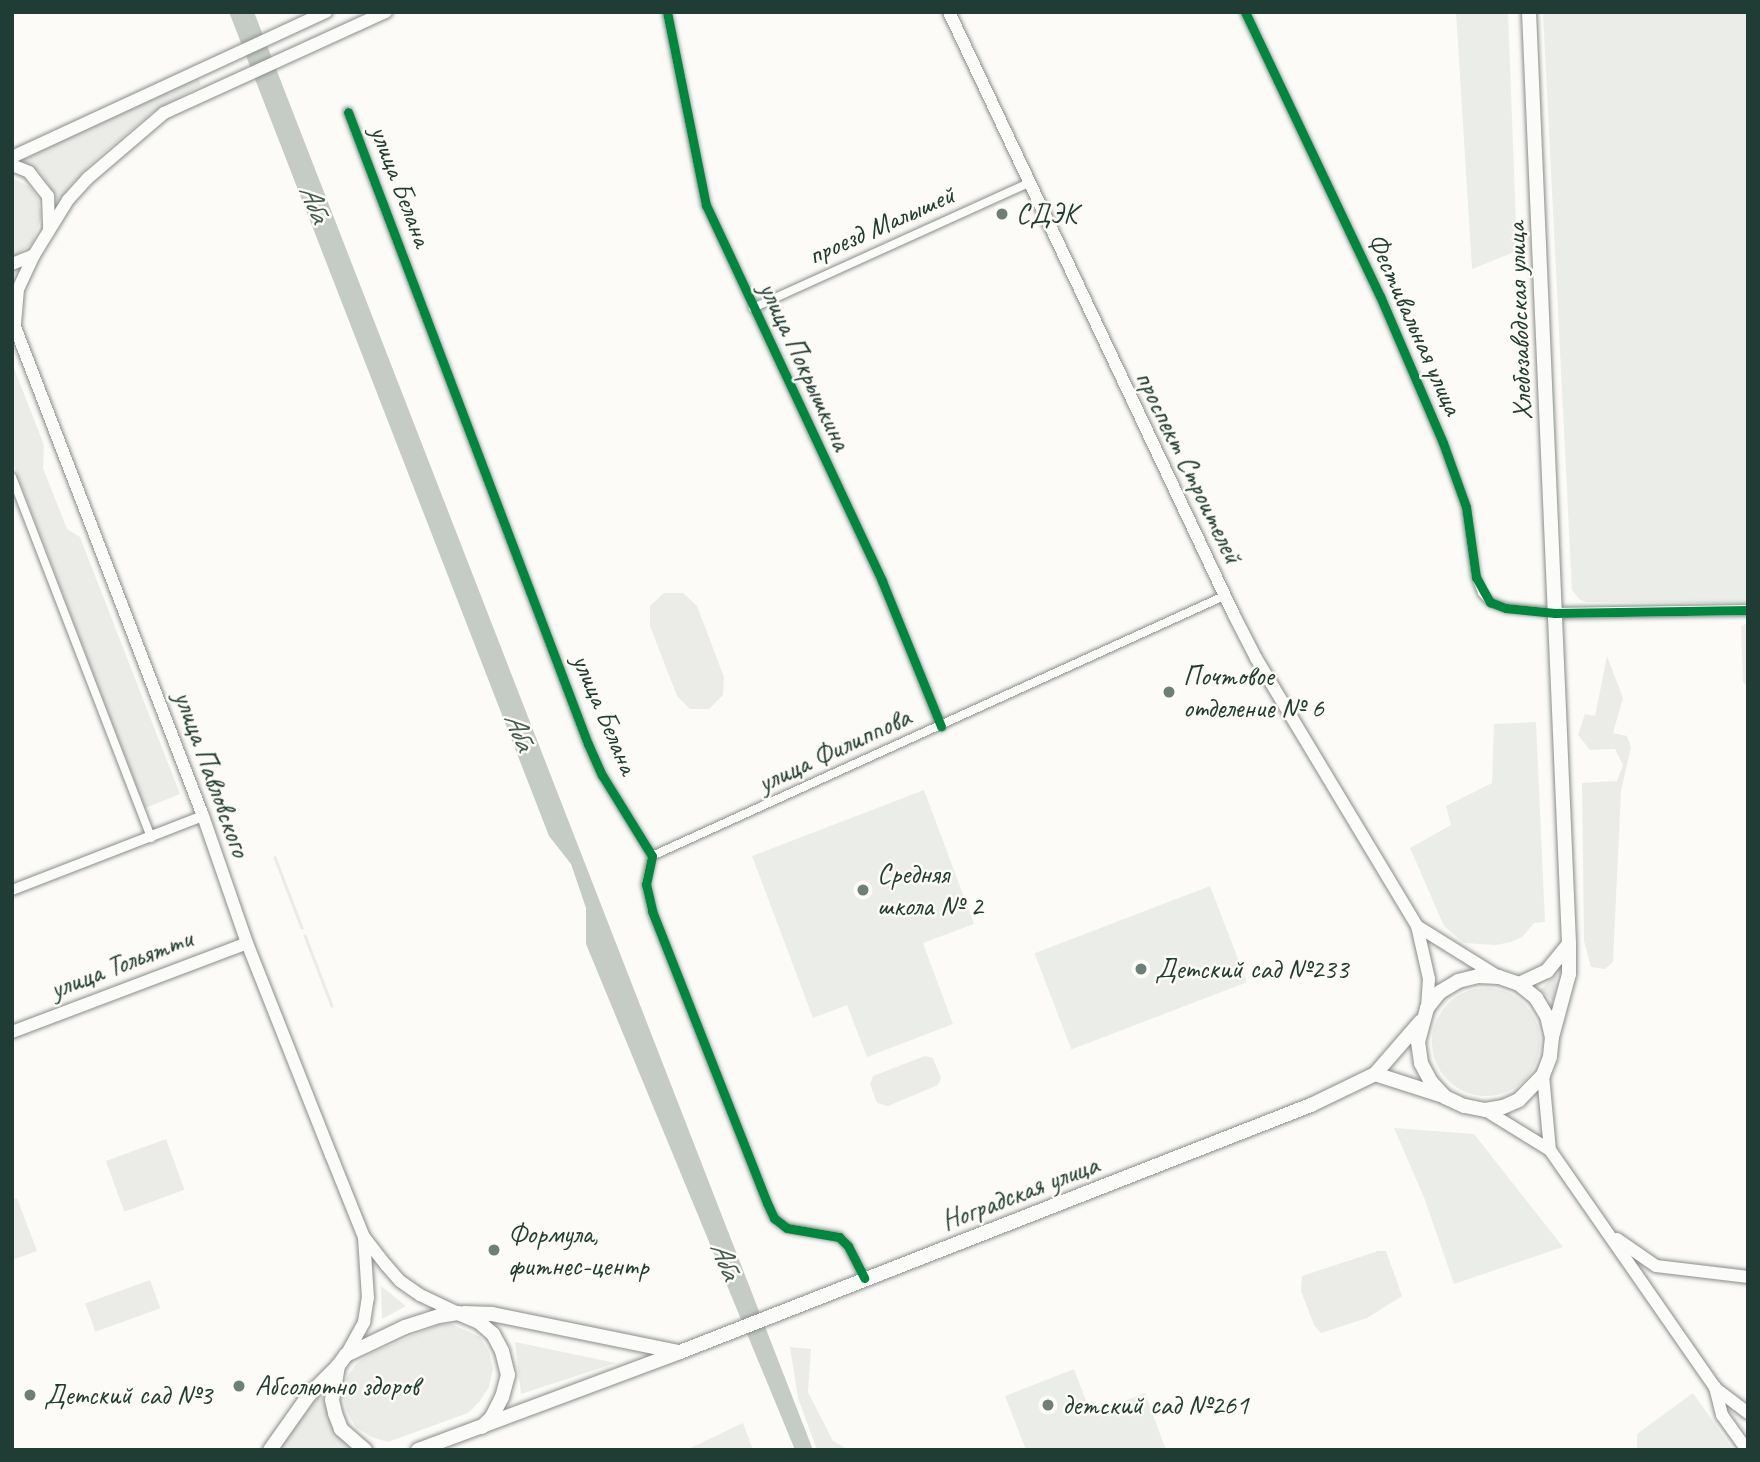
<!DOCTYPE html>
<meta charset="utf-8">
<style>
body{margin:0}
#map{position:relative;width:1760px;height:1462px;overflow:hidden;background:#fcfbf8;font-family:Caveat,sans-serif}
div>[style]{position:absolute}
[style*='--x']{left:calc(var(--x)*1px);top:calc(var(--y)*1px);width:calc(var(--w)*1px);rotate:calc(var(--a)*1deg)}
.built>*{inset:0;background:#ebede8;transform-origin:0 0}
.green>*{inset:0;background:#ebece8;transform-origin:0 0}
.round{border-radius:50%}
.water>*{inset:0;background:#c5ccc6}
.roads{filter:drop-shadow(0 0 2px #888d8a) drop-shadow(0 0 2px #888d8a)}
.minor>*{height:8px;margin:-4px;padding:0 4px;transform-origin:4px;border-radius:4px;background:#fbfbf9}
.tertiary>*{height:10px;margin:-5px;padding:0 5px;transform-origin:5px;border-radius:5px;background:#fbfbf9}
.secondary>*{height:12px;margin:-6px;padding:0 6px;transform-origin:6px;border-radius:6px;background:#fbfbf9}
.primary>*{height:14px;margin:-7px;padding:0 7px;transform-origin:7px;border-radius:7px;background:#fbfbf9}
.cycleway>*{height:9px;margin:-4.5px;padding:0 4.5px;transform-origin:4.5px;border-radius:4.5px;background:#00873e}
.dots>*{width:19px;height:19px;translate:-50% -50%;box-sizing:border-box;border:4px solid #fdfcf7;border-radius:50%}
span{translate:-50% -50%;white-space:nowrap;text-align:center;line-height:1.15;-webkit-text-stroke:5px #fdfcf7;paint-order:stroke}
.street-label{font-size:28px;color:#1f3d34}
.poi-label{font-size:28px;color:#1f3d34}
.left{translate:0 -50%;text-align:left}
.water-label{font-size:30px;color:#435c53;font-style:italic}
.frame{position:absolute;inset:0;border:14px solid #1f3d34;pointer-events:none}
</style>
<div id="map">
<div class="built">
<i style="clip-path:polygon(1456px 12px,1508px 12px,1517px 251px,1472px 269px)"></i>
<i style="clip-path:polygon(1543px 12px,1748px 12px,1748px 603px,1587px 602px,1580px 600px,1572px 590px)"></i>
<i style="clip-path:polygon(1748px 623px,1748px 688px,1743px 682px,1741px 626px)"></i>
<i style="clip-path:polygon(1536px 722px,1545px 922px,1534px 923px,1522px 937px,1511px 942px,1496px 945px,1464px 943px,1444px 926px,1410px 848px,1451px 825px,1446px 806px,1492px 783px,1494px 724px)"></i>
<i style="clip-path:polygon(924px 790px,974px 924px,923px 943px,953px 1024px,867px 1057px,847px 1005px,813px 1018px,752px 856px)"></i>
<i style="left:1210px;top:886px;width:103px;height:188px;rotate:69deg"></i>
<i style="clip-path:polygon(1394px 1128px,1474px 1134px,1563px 1247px,1454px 1284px,1425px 1200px)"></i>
<i style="clip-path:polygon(1074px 1369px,1091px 1414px,1145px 1393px,1166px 1450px,1026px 1450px,1005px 1396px)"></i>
<i style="clip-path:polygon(1693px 1393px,1733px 1450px,1637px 1450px,1637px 1434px)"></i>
<i style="clip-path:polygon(743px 1423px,753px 1450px,686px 1450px)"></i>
</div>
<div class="green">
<i style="clip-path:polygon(198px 78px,201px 85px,153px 112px,97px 158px,69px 187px,59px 203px,41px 172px,20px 161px)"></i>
<i style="clip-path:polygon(12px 178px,30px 187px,38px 198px,41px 218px,32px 244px,12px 258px)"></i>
<i style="clip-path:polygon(12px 363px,44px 445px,43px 468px,67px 529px,80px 537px,180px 794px,145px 808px,12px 460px)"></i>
<i style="clip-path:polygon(664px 593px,683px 593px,697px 606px,724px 677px,723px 695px,709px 709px,690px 709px,677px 696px,650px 626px,650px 606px)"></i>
<i style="clip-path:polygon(1607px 656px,1623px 698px,1613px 733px,1627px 736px,1631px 747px,1621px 791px,1613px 962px,1605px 969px,1591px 967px,1584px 941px,1582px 783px,1617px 781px,1623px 765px,1615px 749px,1590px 750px,1578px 735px,1585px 714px,1595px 716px)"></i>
<i style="left:276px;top:856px;width:78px;height:3px;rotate:69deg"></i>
<i style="left:306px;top:934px;width:78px;height:3px;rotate:69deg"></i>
<i style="clip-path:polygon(1557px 973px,1553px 1001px,1540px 990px)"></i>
<i class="round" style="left:1432px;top:988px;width:108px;height:108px"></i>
<i style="clip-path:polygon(925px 1056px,933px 1058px,941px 1078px,938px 1085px,888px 1106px,877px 1103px,870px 1084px,873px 1076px)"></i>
<i style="left:166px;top:1139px;width:54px;height:64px;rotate:70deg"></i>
<i style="clip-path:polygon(17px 1198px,37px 1251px,12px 1260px,12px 1200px)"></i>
<i style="clip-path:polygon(1378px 1251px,1386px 1251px,1402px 1296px,1367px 1318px,1321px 1333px,1314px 1325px,1301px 1291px,1302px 1276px)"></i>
<i style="left:150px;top:1280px;width:30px;height:69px;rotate:70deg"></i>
<i style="clip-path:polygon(381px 1286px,406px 1306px,382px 1319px)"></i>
<i style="clip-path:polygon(452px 1324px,480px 1337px,489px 1352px,493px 1369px,489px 1387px,480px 1401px,468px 1413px,388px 1442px,371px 1437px,356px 1427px,347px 1412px,343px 1396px,347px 1377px,357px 1363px,372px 1353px,438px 1325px)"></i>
<i style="clip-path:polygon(515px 1342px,616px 1363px,521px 1394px)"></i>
<i style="clip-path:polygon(790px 1347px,811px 1349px,808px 1392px,833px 1441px,849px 1450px,817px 1450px,798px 1398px)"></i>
<i style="clip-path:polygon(320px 1395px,326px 1401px,335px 1432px,352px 1450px,277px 1450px)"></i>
</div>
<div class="water">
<i style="clip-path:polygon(229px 12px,254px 12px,813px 1450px,795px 1450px,586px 944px,586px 908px,571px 864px,549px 836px)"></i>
</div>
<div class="roads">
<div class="minor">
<i style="--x:667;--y:12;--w:197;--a:78.6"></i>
<i style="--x:706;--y:205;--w:415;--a:64.9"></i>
<i style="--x:882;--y:581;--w:157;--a:67.9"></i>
<i style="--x:1245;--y:12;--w:314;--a:64.6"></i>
<i style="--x:1380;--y:296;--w:160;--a:66.8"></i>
<i style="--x:1443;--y:443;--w:68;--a:70.2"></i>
<i style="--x:1466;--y:507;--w:71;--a:81.9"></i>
<i style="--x:1476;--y:577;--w:17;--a:69"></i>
<i style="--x:1482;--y:593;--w:12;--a:48"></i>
<i style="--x:1490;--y:602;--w:17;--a:21"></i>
<i style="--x:1506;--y:608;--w:49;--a:5.8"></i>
<i style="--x:348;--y:112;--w:676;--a:69.21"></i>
<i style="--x:588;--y:744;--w:34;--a:66"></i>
<i style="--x:602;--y:775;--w:95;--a:58.3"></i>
<i style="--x:652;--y:856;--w:29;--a:102"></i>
<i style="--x:646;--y:884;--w:28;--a:77"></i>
<i style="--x:652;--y:911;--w:314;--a:68.5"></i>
<i style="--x:767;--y:1203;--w:17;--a:65"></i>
<i style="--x:774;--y:1218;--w:16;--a:38"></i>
<i style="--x:787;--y:1228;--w:53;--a:9.8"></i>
<i style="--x:839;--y:1237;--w:13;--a:45"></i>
<i style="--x:848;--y:1246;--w:36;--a:63"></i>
<i style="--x:753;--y:308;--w:302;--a:-24.4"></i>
<i style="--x:12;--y:477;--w:387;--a:68.9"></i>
<i style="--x:652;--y:856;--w:628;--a:-24.44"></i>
</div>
<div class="tertiary">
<i style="--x:1555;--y:613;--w:193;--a:-0.9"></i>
<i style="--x:12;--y:890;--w:205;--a:-21.2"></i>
</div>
<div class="secondary">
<i style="--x:949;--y:12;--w:667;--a:64.7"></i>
<i style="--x:1234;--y:615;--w:48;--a:62.9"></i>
<i style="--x:1256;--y:658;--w:313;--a:59"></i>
<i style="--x:1417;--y:926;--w:54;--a:77.2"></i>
<i style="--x:1429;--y:979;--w:29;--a:94"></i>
<i style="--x:12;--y:157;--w:346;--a:-24.8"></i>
<i style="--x:12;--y:165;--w:18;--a:22"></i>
<i style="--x:29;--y:172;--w:31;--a:52"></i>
<i style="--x:48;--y:196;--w:32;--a:88"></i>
<i style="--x:34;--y:255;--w:38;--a:115"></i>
<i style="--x:18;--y:289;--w:38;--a:95"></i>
<i style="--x:15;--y:327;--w:524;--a:68.97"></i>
<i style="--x:203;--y:816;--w:134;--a:70.9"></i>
<i style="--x:247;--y:943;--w:228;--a:68.4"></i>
<i style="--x:331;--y:1155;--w:88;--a:68.1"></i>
<i style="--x:364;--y:1237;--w:36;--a:52"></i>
<i style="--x:386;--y:1265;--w:21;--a:49"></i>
<i style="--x:400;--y:1281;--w:24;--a:35"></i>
<i style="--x:420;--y:1295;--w:42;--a:25.3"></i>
<i style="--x:12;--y:264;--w:24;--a:-22"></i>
<i style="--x:34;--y:255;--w:65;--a:-58.3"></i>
<i style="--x:68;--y:200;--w:30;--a:-48"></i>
<i style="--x:88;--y:178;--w:100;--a:-40.5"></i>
<i style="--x:164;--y:113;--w:244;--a:-24.5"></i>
<i style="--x:1417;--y:926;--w:97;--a:31.9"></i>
<i style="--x:12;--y:1032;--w:251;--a:-20.7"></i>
<i style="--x:1543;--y:1075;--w:75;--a:84.7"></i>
<i style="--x:1485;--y:1110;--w:76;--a:31.6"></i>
<i style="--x:1550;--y:1150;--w:289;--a:55.2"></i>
<i style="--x:1715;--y:1387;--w:29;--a:76"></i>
<i style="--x:1722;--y:1415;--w:43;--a:54.5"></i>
<i style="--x:1617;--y:1239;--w:47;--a:34.7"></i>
<i style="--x:1656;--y:1266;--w:93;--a:6.8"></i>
<i style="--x:346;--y:1355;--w:38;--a:-61"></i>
<i style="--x:364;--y:1322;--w:24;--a:-81"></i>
<i style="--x:368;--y:1298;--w:61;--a:-93.8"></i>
<i style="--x:1715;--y:1388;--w:41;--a:37.1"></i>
</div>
<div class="primary">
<i style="--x:1529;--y:12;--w:933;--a:87.54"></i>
<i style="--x:1569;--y:944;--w:30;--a:90"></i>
<i style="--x:1569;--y:974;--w:65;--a:105.1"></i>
<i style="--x:1519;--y:984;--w:22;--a:39"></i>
<i style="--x:1536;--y:998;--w:21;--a:59"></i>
<i style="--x:1547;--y:1016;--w:22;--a:77"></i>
<i style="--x:1552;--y:1037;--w:20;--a:96"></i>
<i style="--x:1550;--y:1057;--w:19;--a:111"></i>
<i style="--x:1543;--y:1075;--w:35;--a:134"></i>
<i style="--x:1519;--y:1100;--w:17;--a:156"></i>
<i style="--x:1503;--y:1107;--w:18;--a:171"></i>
<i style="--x:1485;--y:1110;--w:21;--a:-169"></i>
<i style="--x:1464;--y:1106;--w:21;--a:-155"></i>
<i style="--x:1445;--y:1097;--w:21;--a:-133"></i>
<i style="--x:1431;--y:1082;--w:21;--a:-118"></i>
<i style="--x:1421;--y:1063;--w:21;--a:-98"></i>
<i style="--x:1418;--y:1042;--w:35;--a:-75"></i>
<i style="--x:1427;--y:1008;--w:21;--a:-51"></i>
<i style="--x:1440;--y:992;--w:21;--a:-31"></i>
<i style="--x:1458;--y:981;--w:21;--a:-14"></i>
<i style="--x:1478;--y:976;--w:21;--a:3"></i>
<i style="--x:1499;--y:977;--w:21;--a:19"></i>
<i style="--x:1519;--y:984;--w:31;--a:-25"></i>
<i style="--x:1547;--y:971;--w:35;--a:-51"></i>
<i style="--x:1375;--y:1074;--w:68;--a:17.9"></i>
<i style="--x:464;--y:1313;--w:28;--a:2"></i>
<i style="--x:492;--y:1314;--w:190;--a:11.5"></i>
<i style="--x:270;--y:1450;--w:67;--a:-54.7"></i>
<i style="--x:309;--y:1395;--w:40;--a:-45"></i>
<i style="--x:365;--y:1450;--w:32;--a:-139"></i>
<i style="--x:341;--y:1429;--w:17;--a:-111"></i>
<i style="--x:335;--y:1413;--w:13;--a:-103"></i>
<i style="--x:332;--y:1400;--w:35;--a:-80"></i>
<i style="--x:338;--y:1366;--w:14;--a:-54"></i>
<i style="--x:346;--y:1355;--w:65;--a:-25.4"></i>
<i style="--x:405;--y:1327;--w:36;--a:-18"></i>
<i style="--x:439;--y:1316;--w:19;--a:-9"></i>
<i style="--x:458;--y:1313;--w:23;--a:23"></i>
<i style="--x:479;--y:1322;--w:18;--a:41"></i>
<i style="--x:493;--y:1334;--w:19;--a:62"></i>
<i style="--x:502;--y:1351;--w:25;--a:76"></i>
<i style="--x:508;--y:1375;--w:23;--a:105"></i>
<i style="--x:502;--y:1397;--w:22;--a:117"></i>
<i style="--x:492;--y:1417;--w:14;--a:135"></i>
<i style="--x:418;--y:1450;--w:280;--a:-20.5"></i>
<i style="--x:680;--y:1352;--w:678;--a:-21.38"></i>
<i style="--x:1311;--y:1105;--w:71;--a:-25.8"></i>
<i style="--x:1375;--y:1074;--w:70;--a:-49"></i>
</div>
</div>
<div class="cycleway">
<i style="--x:667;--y:12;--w:197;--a:78.6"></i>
<i style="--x:706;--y:205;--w:415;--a:64.9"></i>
<i style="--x:882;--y:581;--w:157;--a:67.9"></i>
<i style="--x:1245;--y:12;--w:314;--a:64.6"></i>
<i style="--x:1380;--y:296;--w:160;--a:66.8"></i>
<i style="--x:1443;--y:443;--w:68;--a:70.2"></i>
<i style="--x:1466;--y:507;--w:71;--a:81.9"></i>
<i style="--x:1476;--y:577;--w:29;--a:61"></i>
<i style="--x:1490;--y:602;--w:17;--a:21"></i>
<i style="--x:1506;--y:608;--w:49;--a:5.8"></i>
<i style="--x:1555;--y:613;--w:193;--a:-0.9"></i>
<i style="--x:348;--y:112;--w:676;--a:69.21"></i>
<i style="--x:588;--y:744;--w:34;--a:66"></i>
<i style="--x:602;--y:775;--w:95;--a:58.3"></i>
<i style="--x:652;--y:856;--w:29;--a:102"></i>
<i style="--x:646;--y:884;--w:28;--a:77"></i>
<i style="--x:652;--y:911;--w:314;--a:68.5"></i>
<i style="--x:767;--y:1203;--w:17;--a:65"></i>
<i style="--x:774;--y:1218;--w:16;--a:38"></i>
<i style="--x:787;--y:1228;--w:53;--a:9.8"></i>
<i style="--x:839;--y:1237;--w:13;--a:45"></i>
<i style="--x:848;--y:1246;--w:36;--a:63"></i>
</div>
<div class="dots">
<i style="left:1002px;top:214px;background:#6c8079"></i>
<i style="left:1169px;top:692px;background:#6c8079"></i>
<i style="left:863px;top:890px;background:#6c8079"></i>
<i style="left:1141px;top:969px;background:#6c8079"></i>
<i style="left:494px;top:1250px;background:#6c8079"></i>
<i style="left:239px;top:1386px;background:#6c8079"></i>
<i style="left:30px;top:1395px;background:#6c8079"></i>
<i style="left:1048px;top:1405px;background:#6c8079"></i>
</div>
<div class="street-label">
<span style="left:401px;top:186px;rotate:69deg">улица Белана</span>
<span style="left:881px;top:225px;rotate:-24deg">проезд Малышей</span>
<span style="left:1519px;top:321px;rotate:-92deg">Хлебозаводская улица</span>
<span style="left:1415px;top:324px;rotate:66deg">Фестивальная улица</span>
<span style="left:805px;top:366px;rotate:65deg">улица Покрышкина</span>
<span style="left:1189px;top:467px;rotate:64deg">проспект Строителей</span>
<span style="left:605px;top:714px;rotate:67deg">улица Белана</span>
<span style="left:834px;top:750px;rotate:-25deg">улица Филиппова</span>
<span style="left:212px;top:774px;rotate:70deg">улица Павловского</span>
<span style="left:121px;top:964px;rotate:-21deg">улица Тольятти</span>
<span style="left:1020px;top:1193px;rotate:-21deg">Ноградская улица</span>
</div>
<div class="poi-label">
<span class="left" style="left:1016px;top:214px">СДЭК</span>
<span class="left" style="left:1183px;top:692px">Почтовое<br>отделение № 6</span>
<span class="left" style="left:877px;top:890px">Средняя<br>школа № 2</span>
<span class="left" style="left:1155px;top:969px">Детский сад №233</span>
<span class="left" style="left:508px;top:1250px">Формула,<br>фитнес-центр</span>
<span class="left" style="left:255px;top:1386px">Абсолютно здоров</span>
<span class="left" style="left:44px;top:1395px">Детский сад №3</span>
<span class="left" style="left:1062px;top:1405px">детский сад №261</span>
</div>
<div class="water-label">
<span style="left:315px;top:203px;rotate:69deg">Аба</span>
<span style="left:520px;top:731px;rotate:69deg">Аба</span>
<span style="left:726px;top:1260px;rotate:69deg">Аба</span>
</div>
<div class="frame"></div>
</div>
